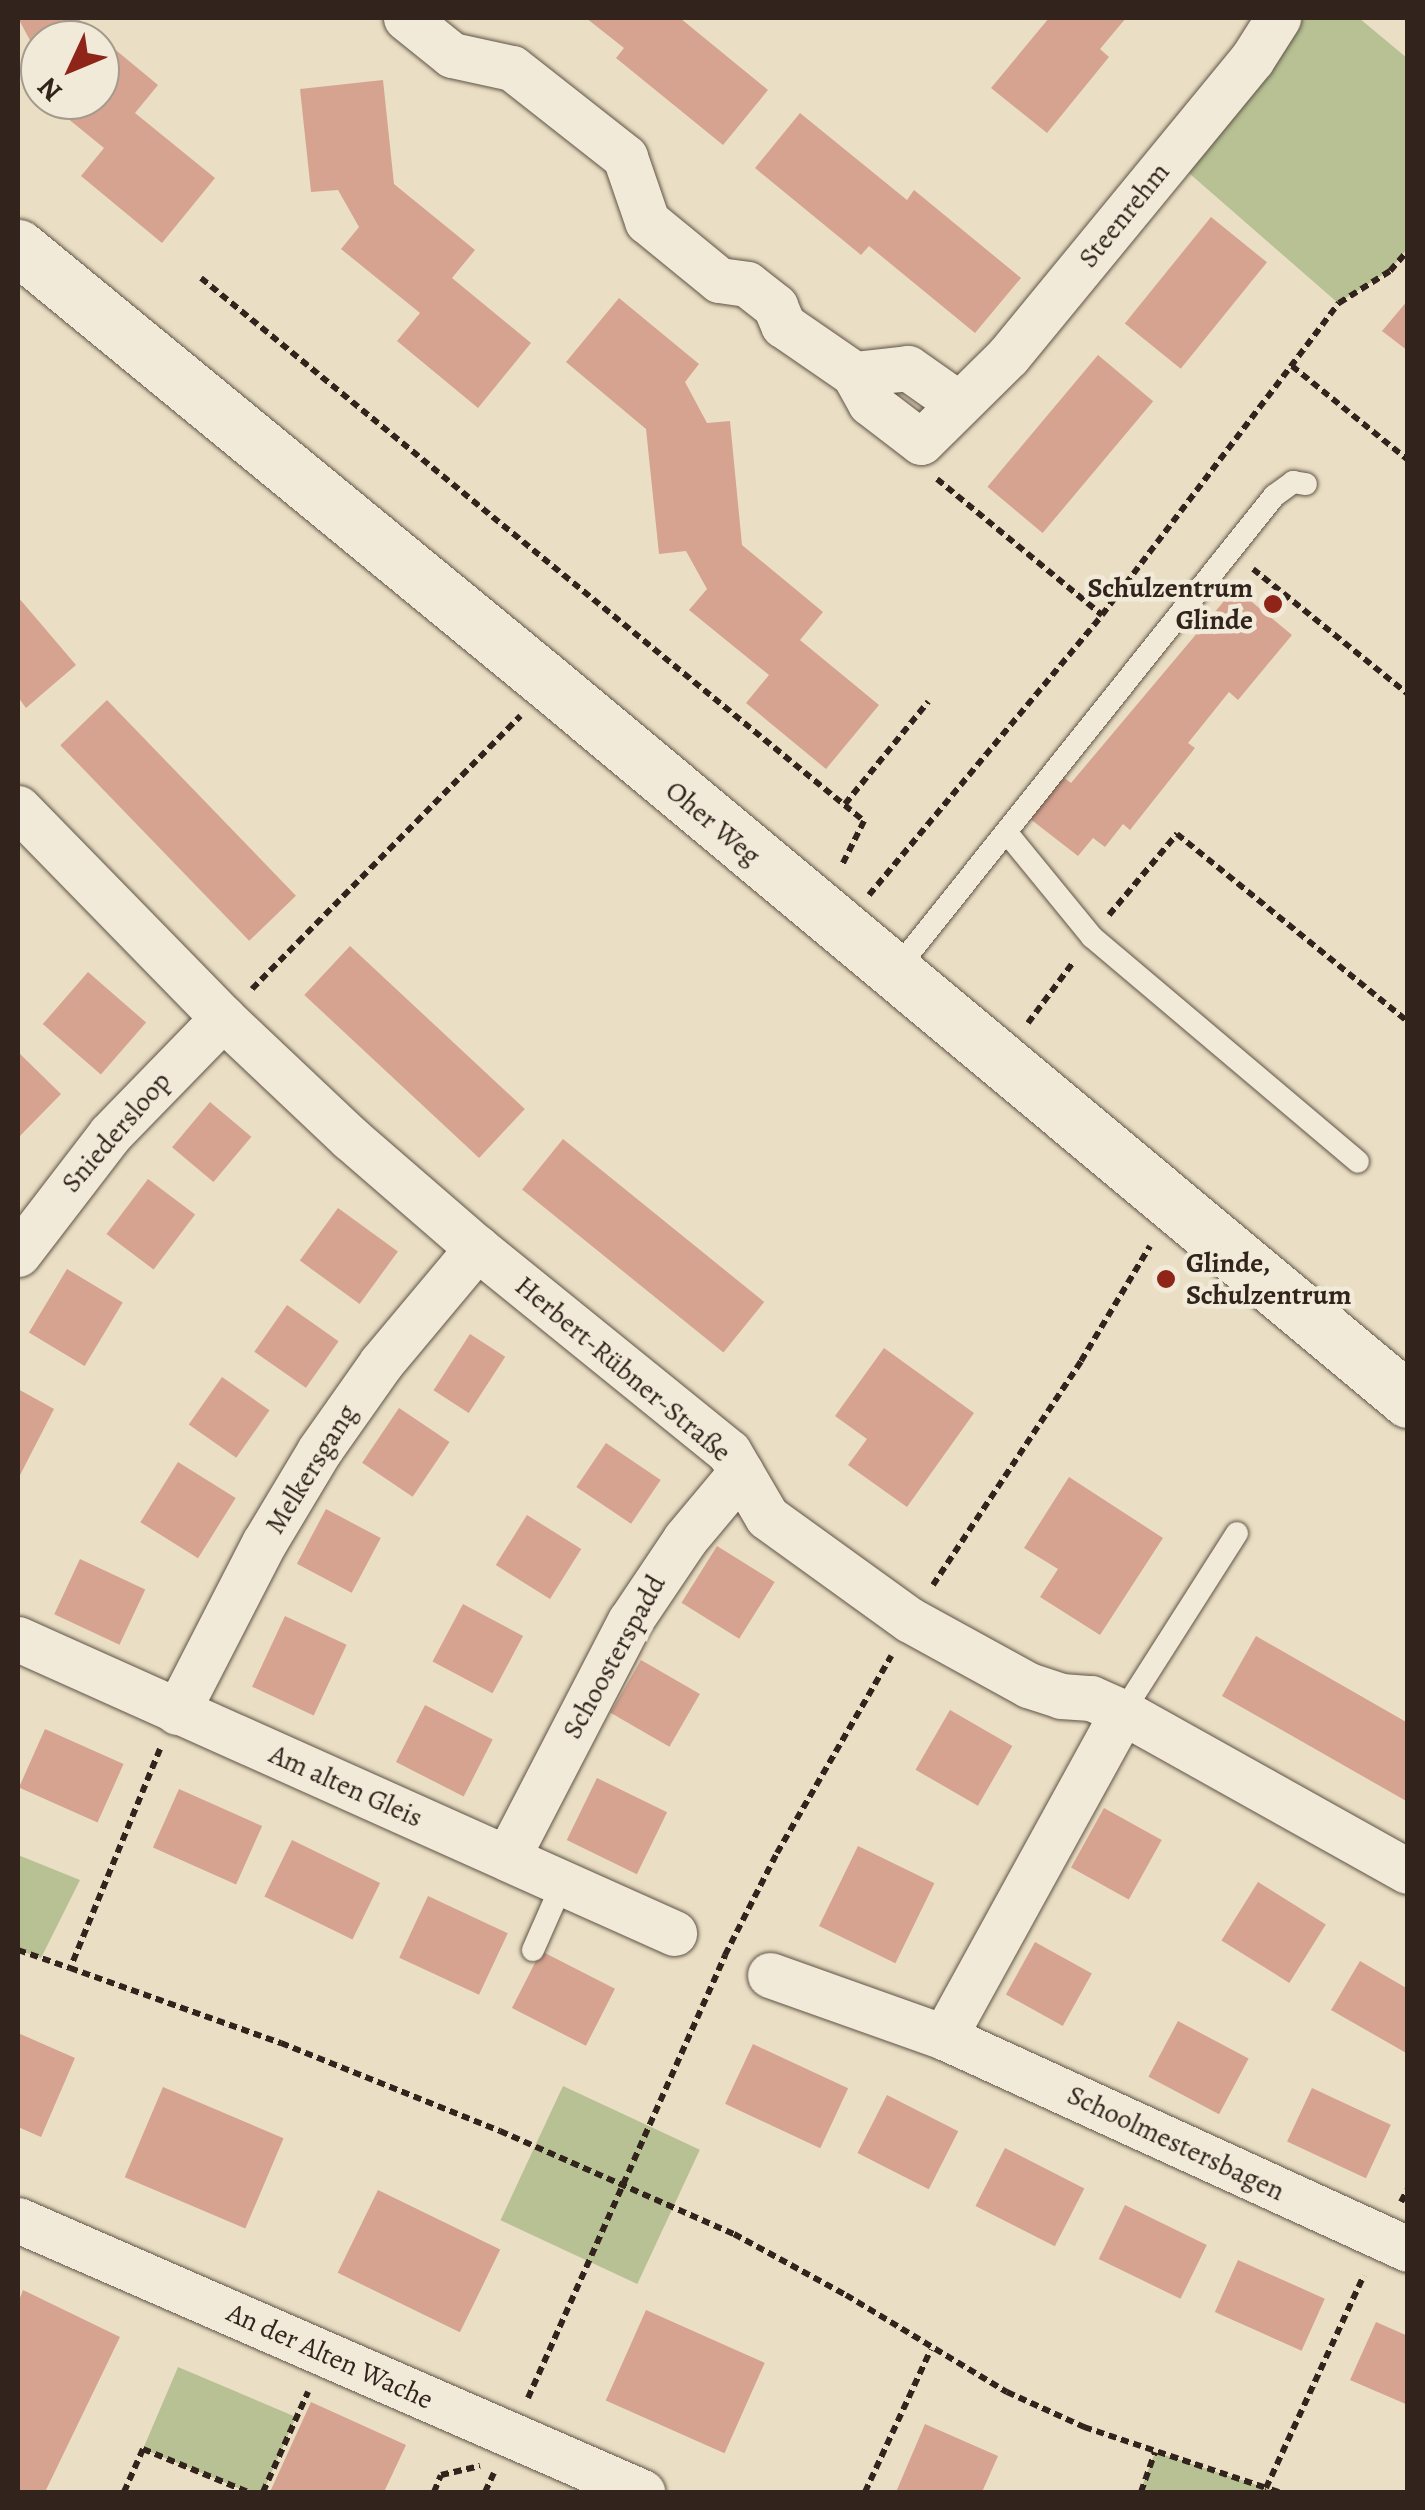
<!DOCTYPE html>
<meta charset="utf-8">
<style>
body{margin:0}
#map{position:relative;width:1425px;height:2510px;overflow:hidden;background:#eadfc4;font-family:Alegreya,serif}
div>[style]{position:absolute}
[style*='--x']{left:calc(var(--x)*1px);top:calc(var(--y)*1px);width:calc(var(--w)*1px);rotate:calc(var(--a)*1deg)}
.green>*{inset:0;background:#b7c194;transform-origin:0 0}
.building>*{inset:0;background:#d6a390;transform-origin:0 0}
.path>*{height:6px;margin-top:-3px;transform-origin:0;background:repeating-linear-gradient(90deg,#32241c 0 8px,transparent 0 13px)}
.roads{filter:drop-shadow(0 0 2px #605346) drop-shadow(0 0 2px #605346)}
.service>*{height:22px;margin:-11px;padding:0 11px;transform-origin:11px;border-radius:11px;background:#f1ead9}
.minor>*{height:45px;margin:-22.5px;padding:0 22.5px;transform-origin:22.5px;border-radius:22.5px;background:#f1ead9}
.tertiary>*{height:55px;margin:-27.5px;padding:0 27.5px;transform-origin:27.5px;border-radius:27.5px;background:#f1ead9}
.dots>*{width:28px;height:28px;translate:-50% -50%;box-sizing:border-box;border:5px solid #f1ead9;border-radius:50%}
span{translate:-50% -50%;white-space:nowrap;text-align:center;line-height:1.15;-webkit-text-stroke:9px #f1ead9;paint-order:stroke}
.street-label{font-size:28px;color:#32241c}
.poi-label{font-size:28px;color:#32241c;font-weight:700}
.right{translate:-100% -50%;text-align:right}
.left{translate:0 -50%;text-align:left}
.frame{position:absolute;inset:0;border:20px solid #32241c;pointer-events:none}
.north{position:absolute;left:20px;top:20px;width:100px;height:100px;box-sizing:border-box;background:#f1ead9;border:2px solid #a59b8d;border-radius:50%;rotate:226deg;font-size:28px;font-weight:700;line-height:40px;text-align:center;color:#32241c}
.north::after{content:'';display:block;margin:auto;width:35px;height:45px;background:#8f2418;clip-path:polygon(50% 0,100% 100%,50% 72%,0 100%)}
</style>
<div id="map">
<div class="green">
<i style="clip-path:polygon(1290px 18px,1359px 18px,1407px 58px,1407px 249px,1389px 271px,1338px 303px,1174px 160px)"></i>
<i style="clip-path:polygon(18px 1855px,80px 1880px,41px 1958px,18px 1950px)"></i>
<i style="left:563px;top:2086px;width:151px;height:148px;rotate:25deg"></i>
<i style="clip-path:polygon(178px 2367px,296px 2417px,263px 2492px,248px 2492px,143px 2449px)"></i>
<i style="clip-path:polygon(1155px 2452px,1266px 2488px,1279px 2492px,1140px 2492px)"></i>
</div>
<div class="building">
<i style="clip-path:polygon(18px 18px,77px 18px,158px 85px,135px 113px,215px 178px,162px 243px,81px 176px,104px 148px,45px 100px,100px 100px,100px 40px,40px 40px,40px 59px)"></i>
<i style="clip-path:polygon(586px 18px,680px 18px,768px 90px,723px 145px,616px 58px,624px 48px)"></i>
<i style="clip-path:polygon(1049px 18px,1126px 18px,1100px 49px,1109px 57px,1047px 133px,991px 88px)"></i>
<i style="clip-path:polygon(40px 64px,40px 96px,24px 83px)"></i>
<i style="clip-path:polygon(383px 80px,394px 184px,475px 250px,452px 278px,531px 343px,478px 408px,397px 341px,420px 313px,341px 249px,359px 227px,338px 190px,311px 192px,300px 89px)"></i>
<i style="clip-path:polygon(800px 113px,907px 200px,914px 190px,1021px 278px,975px 333px,869px 246px,861px 255px,755px 168px)"></i>
<i style="left:1211px;top:217px;width:72px;height:137px;rotate:39deg"></i>
<i style="clip-path:polygon(619px 298px,699px 364px,685px 382px,707px 423px,730px 421px,742px 545px,823px 612px,800px 640px,879px 705px,826px 769px,746px 703px,769px 675px,689px 610px,707px 589px,686px 551px,659px 554px,646px 429px,566px 362px)"></i>
<i style="clip-path:polygon(1408px 300px,1408px 351px,1382px 331px)"></i>
<i style="left:1098px;top:355px;width:72px;height:172px;rotate:40deg"></i>
<i style="clip-path:polygon(1235px 588px,1292px 635px,1238px 700px,1229px 692px,1188px 743px,1195px 748px,1130px 830px,1123px 824px,1105px 847px,1093px 838px,1078px 856px,1029px 818px,1062px 776px,1071px 783px)"></i>
<i style="clip-path:polygon(18px 597px,76px 665px,26px 708px,18px 697px)"></i>
<i style="left:107px;top:700px;width:272px;height:65px;rotate:46deg"></i>
<i style="left:350px;top:946px;width:239px;height:67px;rotate:43deg"></i>
<i style="left:88px;top:972px;width:77px;height:69px;rotate:41deg"></i>
<i style="clip-path:polygon(18px 1052px,61px 1094px,18px 1138px)"></i>
<i style="left:210px;top:1102px;width:54px;height:59px;rotate:40deg"></i>
<i style="left:563px;top:1139px;width:259px;height:65px;rotate:39deg"></i>
<i style="left:148px;top:1179px;width:59px;height:69px;rotate:37deg"></i>
<i style="left:338px;top:1208px;width:74px;height:65px;rotate:36deg"></i>
<i style="left:67px;top:1269px;width:65px;height:74px;rotate:31deg"></i>
<i style="left:287px;top:1305px;width:63px;height:57px;rotate:35deg"></i>
<i style="left:470px;top:1334px;width:42px;height:67px;rotate:33deg"></i>
<i style="clip-path:polygon(884px 1348px,974px 1413px,907px 1507px,848px 1465px,867px 1439px,835px 1416px)"></i>
<i style="left:222px;top:1377px;width:58px;height:58px;rotate:35deg"></i>
<i style="clip-path:polygon(18px 1389px,54px 1409px,18px 1479px)"></i>
<i style="left:399px;top:1408px;width:61px;height:66px;rotate:34deg"></i>
<i style="left:606px;top:1443px;width:66px;height:53px;rotate:34deg"></i>
<i style="left:178px;top:1462px;width:68px;height:71px;rotate:32deg"></i>
<i style="clip-path:polygon(1069px 1477px,1163px 1538px,1100px 1635px,1040px 1597px,1058px 1569px,1024px 1548px)"></i>
<i style="left:326px;top:1509px;width:62px;height:62px;rotate:28deg"></i>
<i style="left:527px;top:1515px;width:64px;height:59px;rotate:32deg"></i>
<i style="left:717px;top:1546px;width:68px;height:67px;rotate:32deg"></i>
<i style="left:80px;top:1559px;width:72px;height:61px;rotate:25deg"></i>
<i style="left:463px;top:1604px;width:68px;height:65px;rotate:28deg"></i>
<i style="left:285px;top:1616px;width:68px;height:78px;rotate:25deg"></i>
<i style="clip-path:polygon(1256px 1636px,1408px 1723px,1408px 1802px,1222px 1696px)"></i>
<i style="left:641px;top:1660px;width:68px;height:61px;rotate:30deg"></i>
<i style="left:425px;top:1705px;width:76px;height:64px;rotate:27deg"></i>
<i style="left:950px;top:1710px;width:72px;height:69px;rotate:30deg"></i>
<i style="left:45px;top:1729px;width:86px;height:64px;rotate:24deg"></i>
<i style="left:597px;top:1778px;width:78px;height:69px;rotate:26deg"></i>
<i style="left:179px;top:1789px;width:91px;height:64px;rotate:24deg"></i>
<i style="left:1104px;top:1808px;width:66px;height:68px;rotate:29deg"></i>
<i style="left:292px;top:1840px;width:98px;height:63px;rotate:26deg"></i>
<i style="left:858px;top:1846px;width:85px;height:89px;rotate:26deg"></i>
<i style="left:1258px;top:1882px;width:80px;height:69px;rotate:32deg"></i>
<i style="left:428px;top:1896px;width:88px;height:68px;rotate:25deg"></i>
<i style="left:1035px;top:1942px;width:65px;height:60px;rotate:29deg"></i>
<i style="left:541px;top:1951px;width:83px;height:64px;rotate:27deg"></i>
<i style="clip-path:polygon(1360px 1961px,1408px 1989px,1408px 2054px,1331px 2010px)"></i>
<i style="left:1178px;top:2021px;width:80px;height:63px;rotate:28deg"></i>
<i style="clip-path:polygon(18px 2033px,75px 2058px,41px 2137px,18px 2127px)"></i>
<i style="left:753px;top:2044px;width:105px;height:66px;rotate:25deg"></i>
<i style="left:163px;top:2087px;width:131px;height:98px;rotate:23deg"></i>
<i style="left:1312px;top:2088px;width:87px;height:59px;rotate:25deg"></i>
<i style="left:887px;top:2095px;width:80px;height:65px;rotate:27deg"></i>
<i style="left:1005px;top:2148px;width:89px;height:65px;rotate:27deg"></i>
<i style="left:378px;top:2190px;width:136px;height:92px;rotate:26deg"></i>
<i style="left:1125px;top:2205px;width:91px;height:60px;rotate:26deg"></i>
<i style="left:1238px;top:2260px;width:95px;height:57px;rotate:24deg"></i>
<i style="clip-path:polygon(23px 2290px,120px 2337px,45px 2492px,18px 2492px,18px 2303px)"></i>
<i style="left:646px;top:2310px;width:130px;height:99px;rotate:24deg"></i>
<i style="clip-path:polygon(1376px 2322px,1408px 2336px,1408px 2405px,1350px 2380px)"></i>
<i style="clip-path:polygon(311px 2402px,406px 2445px,384px 2492px,270px 2492px)"></i>
<i style="clip-path:polygon(925px 2424px,998px 2456px,982px 2492px,896px 2492px)"></i>
</div>
<div class="path">
<i style="--x:201;--y:278;--w:857;--a:39.32"></i>
<i style="--x:864;--y:821;--w:51;--a:116.6"></i>
<i style="--x:1292;--y:366;--w:149;--a:39"></i>
<i style="--x:937;--y:479;--w:214;--a:39.5"></i>
<i style="--x:1253;--y:569;--w:199;--a:38.9"></i>
<i style="--x:845;--y:804;--w:132;--a:-50.9"></i>
<i style="--x:869;--y:895;--w:364;--a:-50.2"></i>
<i style="--x:1102;--y:615;--w:392;--a:-52.8"></i>
<i style="--x:1339;--y:303;--w:60;--a:-32.1"></i>
<i style="--x:1390;--y:271;--w:28;--a:-49"></i>
<i style="--x:1109;--y:915;--w:106;--a:-50"></i>
<i style="--x:1177;--y:834;--w:298;--a:39.1"></i>
<i style="--x:252;--y:989;--w:383;--a:-45.5"></i>
<i style="--x:1028;--y:1023;--w:77;--a:-53.4"></i>
<i style="--x:933;--y:1585;--w:268;--a:-56.5"></i>
<i style="--x:1081;--y:1361;--w:134;--a:-59"></i>
<i style="--x:160;--y:1749;--w:237;--a:112.3"></i>
<i style="--x:70;--y:1968;--w:224;--a:19.6"></i>
<i style="--x:281;--y:2043;--w:236;--a:21.9"></i>
<i style="--x:500;--y:2131;--w:256;--a:23.8"></i>
<i style="--x:734;--y:2234;--w:128;--a:28.6"></i>
<i style="--x:846;--y:2295;--w:188;--a:31.1"></i>
<i style="--x:1007;--y:2392;--w:85;--a:24.4"></i>
<i style="--x:1084;--y:2427;--w:192;--a:18.5"></i>
<i style="--x:18;--y:1950;--w:55;--a:19.1"></i>
<i style="--x:1401;--y:2202;--w:15;--a:-62"></i>
<i style="--x:528;--y:2398;--w:485;--a:-66"></i>
<i style="--x:725;--y:1955;--w:114;--a:-63"></i>
<i style="--x:777;--y:1853;--w:228;--a:-59.9"></i>
<i style="--x:124;--y:2492;--w:47;--a:-66.2"></i>
<i style="--x:143;--y:2449;--w:113;--a:22.3"></i>
<i style="--x:263;--y:2492;--w:110;--a:-65.8"></i>
<i style="--x:434;--y:2492;--w:18;--a:-68"></i>
<i style="--x:441;--y:2475;--w:40;--a:-13"></i>
<i style="--x:485;--y:2492;--w:21;--a:-65"></i>
<i style="--x:865;--y:2492;--w:157;--a:-65.2"></i>
<i style="--x:1141;--y:2492;--w:42;--a:-70.7"></i>
<i style="--x:1279;--y:2492;--w:14;--a:-163"></i>
<i style="--x:1266;--y:2488;--w:234;--a:-65.3"></i>
</div>
<div class="roads">
<div class="service">
<i style="--x:1007;--y:833;--w:134;--a:50.7"></i>
<i style="--x:1092;--y:937;--w:348;--a:40.2"></i>
<i style="--x:895;--y:971;--w:608;--a:-51.41"></i>
<i style="--x:1274;--y:496;--w:24;--a:-36"></i>
<i style="--x:1293;--y:482;--w:13;--a:9"></i>
<i style="--x:1123;--y:1712;--w:212;--a:-57.5"></i>
<i style="--x:533;--y:1950;--w:74;--a:-66.2"></i>
</div>
<div class="minor">
<i style="--x:406;--y:18;--w:59;--a:38.8"></i>
<i style="--x:452;--y:55;--w:61;--a:12.2"></i>
<i style="--x:512;--y:68;--w:144;--a:38.2"></i>
<i style="--x:625;--y:157;--w:68;--a:71"></i>
<i style="--x:647;--y:221;--w:93;--a:39.3"></i>
<i style="--x:719;--y:280;--w:28;--a:8"></i>
<i style="--x:747;--y:284;--w:36;--a:38"></i>
<i style="--x:775;--y:306;--w:21;--a:67"></i>
<i style="--x:783;--y:325;--w:86;--a:34.6"></i>
<i style="--x:854;--y:374;--w:33;--a:61"></i>
<i style="--x:870;--y:403;--w:64;--a:37.4"></i>
<i style="--x:921;--y:442;--w:122;--a:-44.7"></i>
<i style="--x:1008;--y:356;--w:384;--a:-50.6"></i>
<i style="--x:1252;--y:59;--w:49;--a:-57.6"></i>
<i style="--x:854;--y:374;--w:54;--a:-6.3"></i>
<i style="--x:908;--y:368;--w:62;--a:35.2"></i>
<i style="--x:18;--y:808;--w:293;--a:45.7"></i>
<i style="--x:223;--y:1018;--w:175;--a:43.4"></i>
<i style="--x:350;--y:1138;--w:168;--a:40.9"></i>
<i style="--x:477;--y:1248;--w:324;--a:39"></i>
<i style="--x:729;--y:1452;--w:75;--a:59.7"></i>
<i style="--x:767;--y:1517;--w:176;--a:35.8"></i>
<i style="--x:910;--y:1620;--w:135;--a:28.8"></i>
<i style="--x:1028;--y:1685;--w:35;--a:18"></i>
<i style="--x:1061;--y:1696;--w:30;--a:4"></i>
<i style="--x:1091;--y:1698;--w:35;--a:24"></i>
<i style="--x:1123;--y:1712;--w:326;--a:29.2"></i>
<i style="--x:18;--y:1254;--w:151;--a:-52.5"></i>
<i style="--x:110;--y:1134;--w:162;--a:-45.8"></i>
<i style="--x:18;--y:1639;--w:719;--a:24.14"></i>
<i style="--x:177;--y:1712;--w:190;--a:-62.8"></i>
<i style="--x:264;--y:1543;--w:107;--a:-59.1"></i>
<i style="--x:319;--y:1451;--w:108;--a:-54.8"></i>
<i style="--x:381;--y:1363;--w:150;--a:-50.1"></i>
<i style="--x:508;--y:1856;--w:265;--a:-62.6"></i>
<i style="--x:630;--y:1621;--w:99;--a:-56.1"></i>
<i style="--x:685;--y:1539;--w:87;--a:-50.1"></i>
<i style="--x:770;--y:1975;--w:185;--a:19.6"></i>
<i style="--x:944;--y:2037;--w:510;--a:24.56"></i>
<i style="--x:944;--y:2037;--w:371;--a:-61.2"></i>
<i style="--x:18;--y:2220;--w:681;--a:23.55"></i>
</div>
<div class="tertiary">
<i style="--x:18;--y:247;--w:688;--a:39.4"></i>
<i style="--x:550;--y:684;--w:1118;--a:39.84"></i>
</div>
</div>
<div class="dots">
<i style="left:1273px;top:604px;background:#8f2418"></i>
<i style="left:1166px;top:1279px;background:#8f2418"></i>
</div>
<div class="street-label">
<span style="left:1124px;top:215px;rotate:-51deg">Steenrehm</span>
<span style="left:713px;top:823px;rotate:40deg">Oher Weg</span>
<span style="left:116px;top:1132px;rotate:-49deg">Sniedersloop</span>
<span style="left:623px;top:1369px;rotate:40deg">Herbert-Rübner-Straße</span>
<span style="left:311px;top:1469px;rotate:-58deg">Melkersgang</span>
<span style="left:614px;top:1657px;rotate:-61deg">Schoosterspadd</span>
<span style="left:346px;top:1786px;rotate:24deg">Am alten Gleis</span>
<span style="left:1176px;top:2143px;rotate:25deg">Schoolmestersbagen</span>
<span style="left:330px;top:2356px;rotate:24deg">An der Alten Wache</span>
</div>
<div class="poi-label">
<span class="right" style="left:1253px;top:604px">Schulzentrum<br>Glinde</span>
<span class="left" style="left:1186px;top:1279px">Glinde,<br>Schulzentrum</span>
</div>
<div class="frame"></div>
<div class="north">N</div>
</div>
